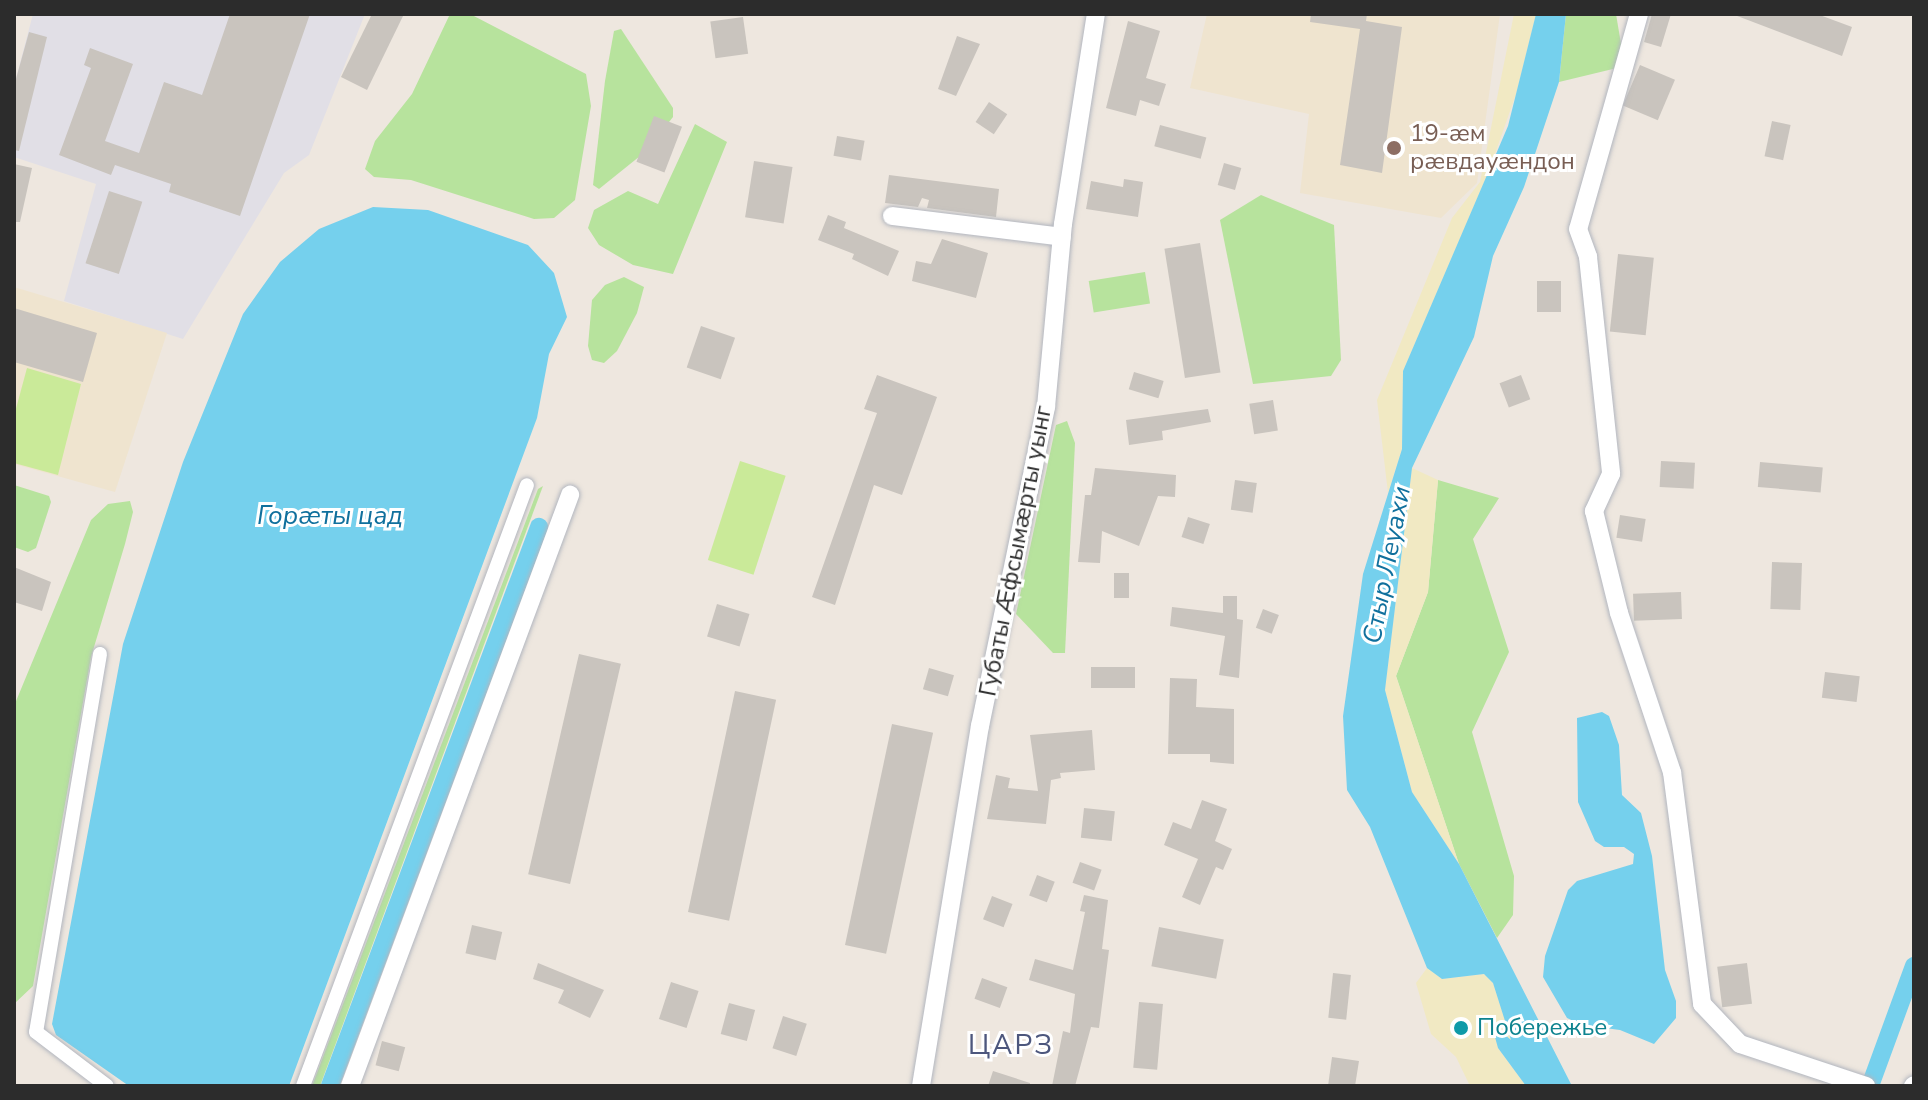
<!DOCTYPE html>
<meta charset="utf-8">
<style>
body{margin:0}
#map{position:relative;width:1928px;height:1100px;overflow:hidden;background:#eee7df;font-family:"Nunito Sans",sans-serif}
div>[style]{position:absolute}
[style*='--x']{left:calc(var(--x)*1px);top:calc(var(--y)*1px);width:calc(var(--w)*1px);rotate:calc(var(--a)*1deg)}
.industrial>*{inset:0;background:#e1dfe6}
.education>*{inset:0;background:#efe4cf}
.green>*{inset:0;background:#b7e39d;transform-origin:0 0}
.sand>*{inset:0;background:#f1e9c3}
.pitch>*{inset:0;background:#caea99;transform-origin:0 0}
.water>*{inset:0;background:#75d0ed}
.canal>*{height:18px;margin:-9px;padding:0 9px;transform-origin:9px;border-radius:9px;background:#75d0ed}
.building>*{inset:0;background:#c9c4be;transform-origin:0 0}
.roads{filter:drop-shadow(0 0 2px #b2b6bf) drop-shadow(0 0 2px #b2b6bf)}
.pedestrian>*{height:14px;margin:-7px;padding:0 7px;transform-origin:7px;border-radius:7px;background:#fff}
.minor>*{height:18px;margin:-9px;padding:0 9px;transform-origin:9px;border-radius:9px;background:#fff}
.dots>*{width:22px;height:22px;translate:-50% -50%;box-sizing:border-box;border:4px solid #fff;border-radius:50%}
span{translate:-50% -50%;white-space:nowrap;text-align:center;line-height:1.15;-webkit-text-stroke:6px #fff;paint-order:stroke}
.education-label{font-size:24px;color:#785e54}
.left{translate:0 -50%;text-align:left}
.street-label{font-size:24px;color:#2c2c2c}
.culture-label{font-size:24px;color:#0d838f}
.water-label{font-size:26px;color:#10709d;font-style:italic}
.quarter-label{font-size:28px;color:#4d577d;letter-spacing:2px}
.frame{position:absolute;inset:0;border:16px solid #2c2c2c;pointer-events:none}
</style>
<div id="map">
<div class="industrial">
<i style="clip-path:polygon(33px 14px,365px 14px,309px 155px,284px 173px,183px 339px,64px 301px,96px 184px,14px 157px,14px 86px)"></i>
</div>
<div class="education">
<i style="clip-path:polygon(1207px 14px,1500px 14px,1477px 183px,1441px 218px,1300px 193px,1309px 114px,1190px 88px)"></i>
<i style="clip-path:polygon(14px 287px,167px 333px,115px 492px,14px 464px)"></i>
</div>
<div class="green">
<i style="clip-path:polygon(450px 14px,470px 14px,586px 74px,591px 106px,575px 200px,554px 218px,534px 219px,411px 180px,374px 177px,365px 169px,375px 141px,412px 94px)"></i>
<i style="clip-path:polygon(1566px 14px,1616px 14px,1621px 44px,1617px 68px,1559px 82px)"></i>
<i style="clip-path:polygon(621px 29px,673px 108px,673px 117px,645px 152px,599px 189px,593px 185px,605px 81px,614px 31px)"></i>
<i style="clip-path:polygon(695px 124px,727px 142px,673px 274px,633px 265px,599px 245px,588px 228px,594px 210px,628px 191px,658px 204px)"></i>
<i style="clip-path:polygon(1261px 195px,1334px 225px,1341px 360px,1331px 376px,1253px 384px,1220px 220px)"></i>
<i style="left:1145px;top:272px;width:32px;height:57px;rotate:81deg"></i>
<i style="clip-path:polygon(624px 277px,644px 287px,637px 313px,617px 351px,604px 363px,592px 360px,588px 346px,592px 300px,605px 285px)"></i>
<i style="clip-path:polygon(1067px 421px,1075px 443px,1065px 653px,1053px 653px,1016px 614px,1056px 425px)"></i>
<i style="clip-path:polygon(1438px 480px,1499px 498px,1473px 539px,1509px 652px,1472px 732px,1514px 876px,1513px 915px,1497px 938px,1459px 864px,1396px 676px,1428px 592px)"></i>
<i style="clip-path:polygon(14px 485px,49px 496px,51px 502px,36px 548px,28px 552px,14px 547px)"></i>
<i style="clip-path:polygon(543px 486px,320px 1086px,312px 1086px,538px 489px)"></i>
<i style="clip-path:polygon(130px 501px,133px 512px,125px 544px,91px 657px,33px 986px,14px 1004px,14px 706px,91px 520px,108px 504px)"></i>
</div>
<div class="sand">
<i style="clip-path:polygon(1514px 14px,1536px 14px,1516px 94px,1489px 171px,1403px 371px,1402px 449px,1388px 493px,1377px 400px,1452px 218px,1480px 182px)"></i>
<i style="clip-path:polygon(1412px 468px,1438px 480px,1428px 592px,1396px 676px,1459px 864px,1412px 792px,1385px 690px)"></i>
<i style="clip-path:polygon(1427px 968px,1442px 979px,1484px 974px,1493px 983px,1512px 1042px,1492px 1024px,1498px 1048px,1526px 1086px,1470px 1086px,1456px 1057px,1431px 1034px,1416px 983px)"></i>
</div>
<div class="pitch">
<i style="clip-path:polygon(27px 368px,81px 384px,58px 475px,14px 463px,14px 416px)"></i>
<i style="left:740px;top:461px;width:48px;height:104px;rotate:18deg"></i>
</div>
<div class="water">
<i style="clip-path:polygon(1536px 14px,1566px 14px,1559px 82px,1524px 187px,1493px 256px,1474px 337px,1412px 468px,1385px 690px,1412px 792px,1459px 864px,1572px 1086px,1526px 1086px,1498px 1048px,1491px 1023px,1511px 1040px,1493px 983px,1484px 974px,1442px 979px,1427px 968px,1370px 827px,1347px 790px,1343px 716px,1363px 574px,1402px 449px,1403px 371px,1508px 126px)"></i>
<i style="clip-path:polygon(373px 207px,428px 210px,528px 245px,554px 273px,567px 317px,549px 354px,537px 418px,289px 1086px,129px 1086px,56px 1035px,52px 1024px,123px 644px,183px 462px,243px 314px,280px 262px,319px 229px)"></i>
<i style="clip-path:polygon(1602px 712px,1609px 716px,1619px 745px,1622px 795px,1641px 813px,1652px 856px,1665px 970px,1676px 1001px,1676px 1018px,1654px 1044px,1620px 1030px,1582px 1025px,1567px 1018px,1543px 977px,1545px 956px,1568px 890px,1577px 881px,1633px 864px,1634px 854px,1624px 847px,1604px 847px,1595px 841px,1578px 802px,1577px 718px)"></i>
</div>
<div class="canal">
<i style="--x:330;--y:1086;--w:597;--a:-69.5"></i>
<i style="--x:1870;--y:1086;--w:128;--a:-69.9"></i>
</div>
<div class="building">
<i style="clip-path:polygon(230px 14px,310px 14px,240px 216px,169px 192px,171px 184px,115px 165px,111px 175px,59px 155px,91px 68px,84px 65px,90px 48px,133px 64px,105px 141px,139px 153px,164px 82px,202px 95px)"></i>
<i style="clip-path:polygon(372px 14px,404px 14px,367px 90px,341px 77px)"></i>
<i style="clip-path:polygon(1311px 14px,1367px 14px,1366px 21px,1402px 27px,1382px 173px,1340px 165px,1360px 29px,1310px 22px)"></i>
<i style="clip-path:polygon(1652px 14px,1671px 14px,1661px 47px,1644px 42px)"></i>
<i style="clip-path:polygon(1732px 14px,1817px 14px,1852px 27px,1842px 56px)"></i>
<i style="left:743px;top:17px;width:37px;height:33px;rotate:82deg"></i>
<i style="clip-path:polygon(1128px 21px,1160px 31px,1146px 78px,1166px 84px,1159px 106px,1140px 100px,1136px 116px,1106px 108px)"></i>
<i style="clip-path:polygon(29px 32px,47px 37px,19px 151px,14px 150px,14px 86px)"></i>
<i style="clip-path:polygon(957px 36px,980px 44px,956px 96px,938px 89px)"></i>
<i style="left:1640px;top:65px;width:38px;height:44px;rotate:23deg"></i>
<i style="left:989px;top:102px;width:22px;height:24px;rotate:34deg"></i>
<i style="left:654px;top:116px;width:30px;height:49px;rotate:21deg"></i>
<i style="left:1772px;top:121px;width:19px;height:36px;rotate:12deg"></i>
<i style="left:1160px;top:125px;width:48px;height:22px;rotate:15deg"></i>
<i style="left:837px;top:136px;width:28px;height:20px;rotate:10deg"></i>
<i style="left:754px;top:161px;width:39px;height:57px;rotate:9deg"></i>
<i style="left:1224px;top:163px;width:18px;height:23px;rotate:16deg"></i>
<i style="clip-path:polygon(14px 164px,32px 168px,20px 222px,14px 222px)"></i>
<i style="clip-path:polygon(889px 175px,999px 189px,996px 217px,927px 208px,929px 200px,922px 198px,918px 207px,885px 203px)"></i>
<i style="clip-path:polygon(1124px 179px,1143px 182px,1138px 217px,1086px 209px,1091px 181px,1123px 187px)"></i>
<i style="left:109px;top:191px;width:35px;height:76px;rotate:18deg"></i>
<i style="clip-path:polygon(828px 215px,846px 222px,844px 228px,899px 251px,888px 276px,852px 259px,854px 254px,818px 240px)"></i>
<i style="clip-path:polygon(942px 239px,988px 253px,976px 298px,912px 281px,916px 261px,931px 264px)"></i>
<i style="left:1200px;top:243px;width:131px;height:36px;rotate:81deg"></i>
<i style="left:1618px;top:254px;width:36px;height:78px;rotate:6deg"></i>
<i style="left:1537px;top:281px;width:24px;height:31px"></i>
<i style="clip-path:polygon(14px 308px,97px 333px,83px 382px,14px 362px)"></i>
<i style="left:701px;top:326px;width:36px;height:44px;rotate:19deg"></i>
<i style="left:1134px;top:372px;width:31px;height:18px;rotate:17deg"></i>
<i style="clip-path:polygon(877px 375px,937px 397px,902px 495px,874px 485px,835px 605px,812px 597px,877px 413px,864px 409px)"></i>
<i style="left:1521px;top:375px;width:26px;height:23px;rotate:69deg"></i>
<i style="left:1273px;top:400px;width:31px;height:24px;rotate:81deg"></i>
<i style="clip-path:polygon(1208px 409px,1211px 422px,1162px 431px,1163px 440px,1129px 445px,1126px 420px)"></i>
<i style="left:1661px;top:461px;width:34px;height:26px;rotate:3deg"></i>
<i style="left:1760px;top:462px;width:63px;height:25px;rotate:5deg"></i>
<i style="clip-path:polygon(1095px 468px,1176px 475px,1175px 497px,1158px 496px,1139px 546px,1102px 531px,1100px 563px,1078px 562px,1085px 495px,1091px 495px)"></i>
<i style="left:1235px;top:480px;width:22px;height:30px;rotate:8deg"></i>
<i style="left:1620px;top:515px;width:26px;height:23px;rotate:9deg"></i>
<i style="left:1188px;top:517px;width:23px;height:21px;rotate:18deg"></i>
<i style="left:1772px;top:562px;width:30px;height:47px;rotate:2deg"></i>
<i style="clip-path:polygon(14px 567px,51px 582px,42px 611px,14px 602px)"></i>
<i style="left:1129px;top:573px;width:25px;height:15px;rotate:90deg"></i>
<i style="left:1681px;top:592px;width:27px;height:48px;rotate:88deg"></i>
<i style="clip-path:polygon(1223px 596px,1237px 596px,1237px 619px,1243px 620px,1239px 678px,1219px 675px,1225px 636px,1170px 626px,1172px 607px,1223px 613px)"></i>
<i style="left:717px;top:604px;width:34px;height:34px;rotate:17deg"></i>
<i style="left:1263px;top:609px;width:17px;height:20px;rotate:21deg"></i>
<i style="left:579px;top:654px;width:43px;height:226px;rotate:13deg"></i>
<i style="left:1091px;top:667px;width:44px;height:21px"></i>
<i style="left:929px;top:668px;width:26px;height:22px;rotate:16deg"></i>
<i style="left:1825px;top:672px;width:35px;height:26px;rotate:7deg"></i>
<i style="clip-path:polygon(1170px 678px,1197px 679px,1196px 707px,1234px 709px,1234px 764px,1210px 762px,1210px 754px,1168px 754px)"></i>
<i style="left:735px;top:691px;width:42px;height:226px;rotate:12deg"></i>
<i style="left:892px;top:724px;width:42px;height:226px;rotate:12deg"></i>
<i style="clip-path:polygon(1092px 730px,1095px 770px,1060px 773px,1061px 778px,1051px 780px,1046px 824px,987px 819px,996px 775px,1010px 778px,1008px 788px,1038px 791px,1030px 735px)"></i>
<i style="clip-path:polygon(1202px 800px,1227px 809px,1215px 841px,1232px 849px,1223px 870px,1216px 867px,1200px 905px,1182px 897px,1198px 859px,1164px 845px,1173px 822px,1191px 829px)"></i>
<i style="left:1084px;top:808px;width:31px;height:30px;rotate:6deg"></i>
<i style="left:1080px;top:862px;width:23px;height:22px;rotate:20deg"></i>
<i style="left:1037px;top:875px;width:19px;height:22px;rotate:21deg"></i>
<i style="clip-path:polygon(1084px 895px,1108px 900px,1102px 949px,1109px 950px,1099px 1028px,1091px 1027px,1075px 1086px,1052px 1086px,1063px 1031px,1070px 1033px,1075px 994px,1029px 980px,1035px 959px,1073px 970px,1085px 912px,1080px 911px)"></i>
<i style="left:992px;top:896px;width:22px;height:25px;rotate:21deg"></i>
<i style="left:472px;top:925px;width:31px;height:29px;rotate:13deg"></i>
<i style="left:1159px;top:927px;width:66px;height:40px;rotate:11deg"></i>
<i style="clip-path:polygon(538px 963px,604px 990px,590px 1018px,558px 1003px,564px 990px,533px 979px)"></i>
<i style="left:1747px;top:963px;width:41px;height:30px;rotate:83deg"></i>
<i style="left:1333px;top:973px;width:18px;height:45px;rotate:6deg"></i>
<i style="left:982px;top:978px;width:27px;height:22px;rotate:20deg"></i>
<i style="left:671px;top:982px;width:29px;height:39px;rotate:18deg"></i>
<i style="left:1139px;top:1002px;width:24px;height:66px;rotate:5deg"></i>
<i style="left:729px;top:1003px;width:27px;height:32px;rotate:15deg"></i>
<i style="left:783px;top:1016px;width:25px;height:34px;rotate:18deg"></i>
<i style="left:382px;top:1041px;width:24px;height:25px;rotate:15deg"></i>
<i style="clip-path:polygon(1332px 1057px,1359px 1061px,1355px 1086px,1328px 1086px)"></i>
<i style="clip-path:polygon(993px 1071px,1030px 1083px,1030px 1086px,988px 1086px)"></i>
</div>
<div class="roads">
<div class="pedestrian">
<i style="--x:100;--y:654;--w:383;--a:99.6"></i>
<i style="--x:36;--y:1032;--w:89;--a:37.3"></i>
<i style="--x:303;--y:1086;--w:641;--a:-69.56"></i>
</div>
<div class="minor">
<i style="--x:1639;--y:14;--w:223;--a:105.8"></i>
<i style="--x:1578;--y:229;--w:30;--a:70"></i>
<i style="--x:1588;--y:257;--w:218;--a:83.9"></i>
<i style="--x:1611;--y:474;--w:41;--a:114.7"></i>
<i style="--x:1594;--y:511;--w:105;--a:76.2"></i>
<i style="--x:1619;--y:613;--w:168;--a:71.6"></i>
<i style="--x:1672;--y:772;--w:234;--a:82.6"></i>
<i style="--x:1702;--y:1004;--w:55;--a:46.5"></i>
<i style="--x:1740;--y:1044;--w:133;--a:18.4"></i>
<i style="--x:892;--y:216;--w:171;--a:7"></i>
<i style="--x:350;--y:1086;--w:631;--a:-69.58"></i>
<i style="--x:921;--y:1086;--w:365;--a:-80.7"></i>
<i style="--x:980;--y:726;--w:326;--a:-78.3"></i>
<i style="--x:1046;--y:407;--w:184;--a:-84.7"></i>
<i style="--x:1063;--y:224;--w:213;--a:-81.1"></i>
<i style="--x:1913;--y:1086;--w:1;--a:-45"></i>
</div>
</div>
<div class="dots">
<i style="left:1394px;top:148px;background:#8d6e63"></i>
<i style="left:1461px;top:1028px;background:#0f9aa8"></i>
</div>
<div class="education-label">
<span class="left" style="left:1410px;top:148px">19-æм<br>рӕвдауӕндон</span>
</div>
<div class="street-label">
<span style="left:1016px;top:551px;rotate:-79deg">Губаты Æфсымæрты уынг</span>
</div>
<div class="culture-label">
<span class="left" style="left:1477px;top:1028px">Побережье</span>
</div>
<div class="water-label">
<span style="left:330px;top:516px">Горӕты цад</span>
<span style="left:1387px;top:565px;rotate:-79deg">Стыр Леуахи</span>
</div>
<div class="quarter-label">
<span style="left:1011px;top:1045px">ЦАРЗ</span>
</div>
<div class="frame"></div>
</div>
